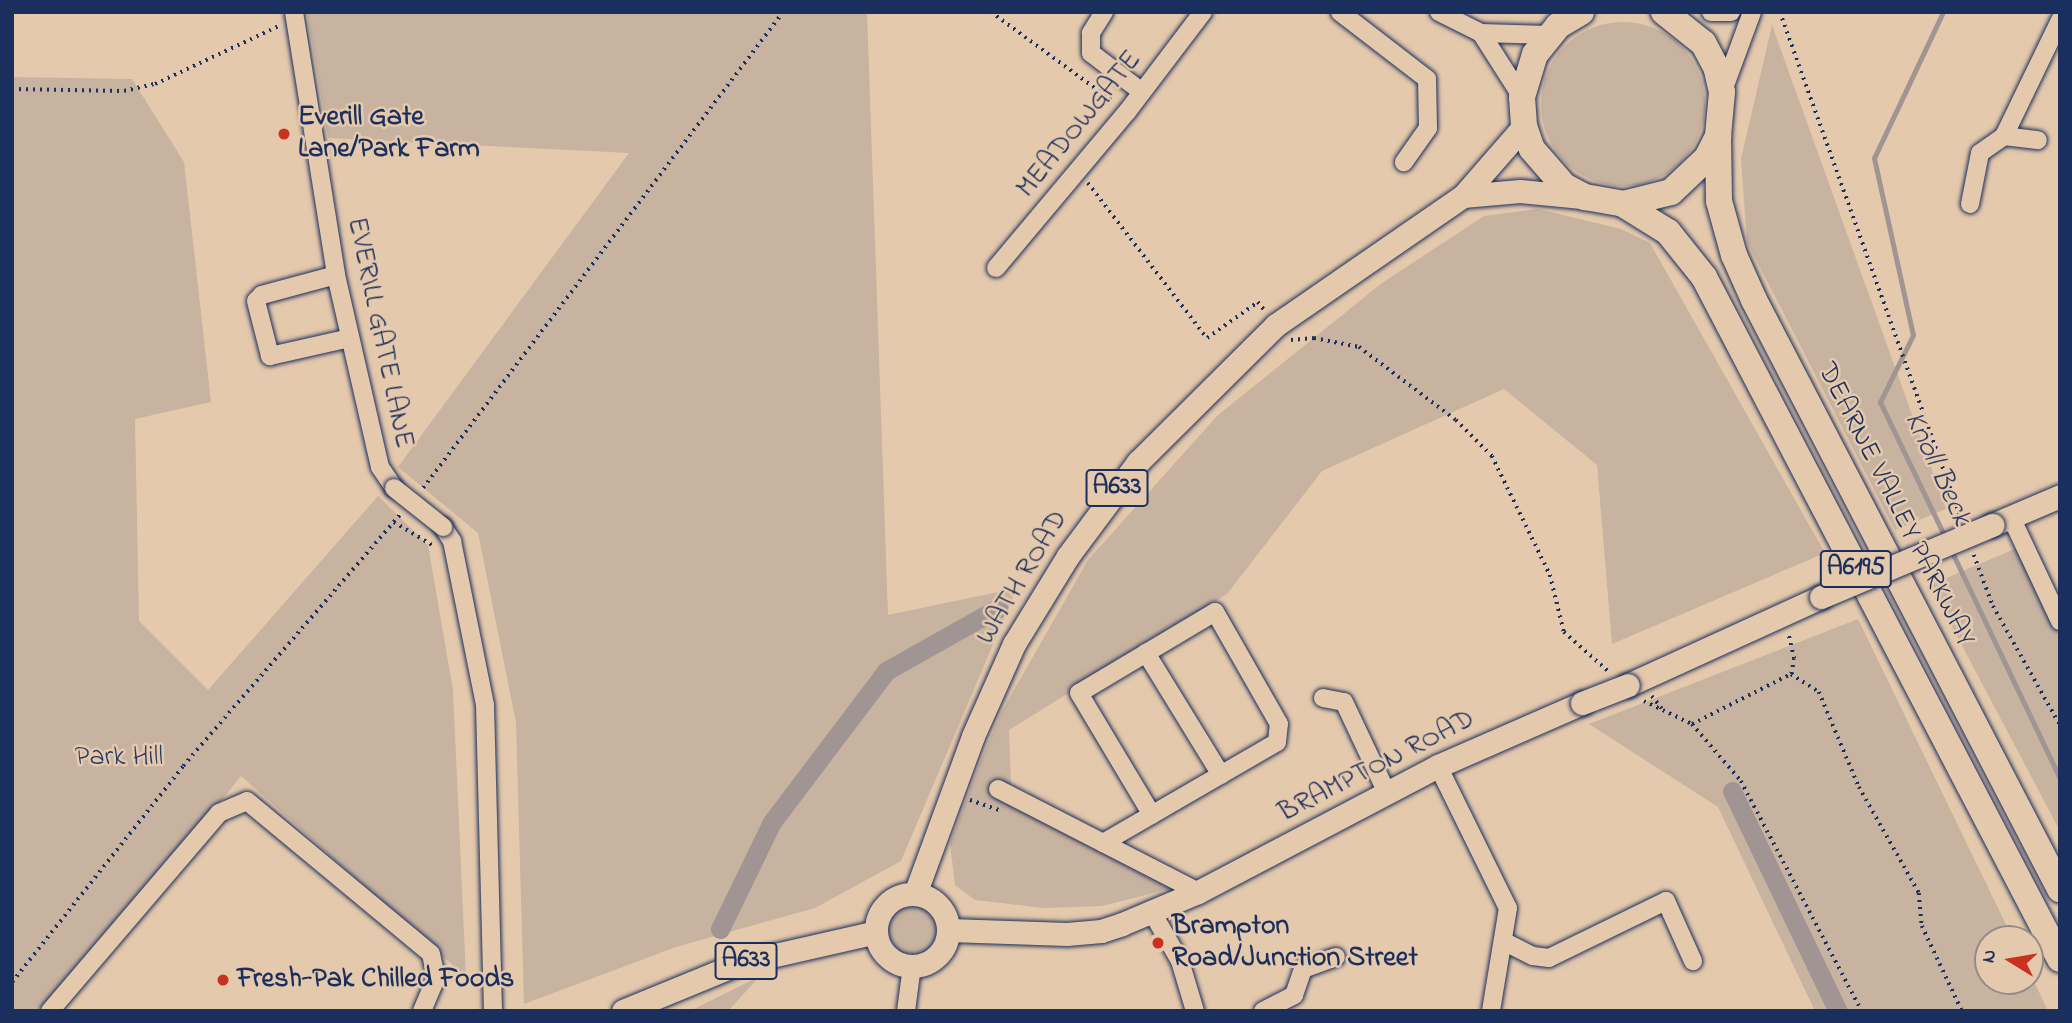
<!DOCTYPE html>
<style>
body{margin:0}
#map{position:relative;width:2072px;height:1023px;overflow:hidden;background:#e5c9ac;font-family:"Indie Flower",sans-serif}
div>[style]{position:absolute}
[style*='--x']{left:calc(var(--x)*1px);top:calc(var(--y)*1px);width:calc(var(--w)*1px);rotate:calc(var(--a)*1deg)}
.green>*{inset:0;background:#c8b3a0}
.round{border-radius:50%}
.stream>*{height:5px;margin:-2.5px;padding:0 2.5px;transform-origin:2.5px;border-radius:2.5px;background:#a09592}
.canal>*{height:19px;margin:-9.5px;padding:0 9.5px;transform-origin:9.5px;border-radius:9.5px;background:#a09592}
.path>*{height:3.5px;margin-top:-1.75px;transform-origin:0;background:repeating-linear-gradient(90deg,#1b2f5e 0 2px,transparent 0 7px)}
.roads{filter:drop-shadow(0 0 2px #1b2f5e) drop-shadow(0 0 2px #1b2f5e)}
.minor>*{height:18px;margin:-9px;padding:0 9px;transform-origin:9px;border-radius:9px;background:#e5c9ac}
.major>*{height:23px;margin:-11.5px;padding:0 11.5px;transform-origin:11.5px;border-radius:11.5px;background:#e5c9ac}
.major>.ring{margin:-11.5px;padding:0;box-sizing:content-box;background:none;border:23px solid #e5c9ac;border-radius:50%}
.highway>*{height:26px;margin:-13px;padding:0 13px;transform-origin:13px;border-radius:13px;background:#e5c9ac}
.bridges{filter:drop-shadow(0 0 2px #1b2f5e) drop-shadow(0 0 2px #1b2f5e)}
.minor-bridge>*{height:18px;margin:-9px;padding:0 9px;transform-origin:9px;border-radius:9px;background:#e5c9ac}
.major-bridge>*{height:23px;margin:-11.5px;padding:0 11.5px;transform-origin:11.5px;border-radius:11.5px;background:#e5c9ac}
.dots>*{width:19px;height:19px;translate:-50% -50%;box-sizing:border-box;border:4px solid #e5c9ac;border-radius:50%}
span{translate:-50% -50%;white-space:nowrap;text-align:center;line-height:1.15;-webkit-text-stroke:5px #e5c9ac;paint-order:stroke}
.shield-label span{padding:2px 5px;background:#e5c9ac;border:2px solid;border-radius:5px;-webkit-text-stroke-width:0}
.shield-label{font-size:26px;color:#1b2f5e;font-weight:700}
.poi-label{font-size:28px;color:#1b2f5e;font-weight:700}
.left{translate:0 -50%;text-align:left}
.street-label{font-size:28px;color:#1b2f5e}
.park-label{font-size:28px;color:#2c3c65}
.water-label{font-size:30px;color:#2f3e66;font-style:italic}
.frame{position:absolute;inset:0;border:14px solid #1b2f5e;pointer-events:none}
.north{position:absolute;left:1974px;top:925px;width:70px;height:70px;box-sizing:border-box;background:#e5c9ac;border:2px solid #948b8d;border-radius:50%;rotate:281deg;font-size:19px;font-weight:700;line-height:28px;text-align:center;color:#1b2f5e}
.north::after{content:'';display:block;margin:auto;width:24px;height:32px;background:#c8321e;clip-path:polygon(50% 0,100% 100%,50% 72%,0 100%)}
</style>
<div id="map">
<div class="green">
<i style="clip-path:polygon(307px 12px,867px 12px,888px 615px,1017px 588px,901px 861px,815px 908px,676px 947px,524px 1004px,516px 723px,478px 533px,398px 467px,629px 153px,328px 138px)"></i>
<i class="round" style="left:1541px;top:22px;width:164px;height:164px"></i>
<i style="clip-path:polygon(1772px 25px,1946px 509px,1895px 530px,1747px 242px,1741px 159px)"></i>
<i style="clip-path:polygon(12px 77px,132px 79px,184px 162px,211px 402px,135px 419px,139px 621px,208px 690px,378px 496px,428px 545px,453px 690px,466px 977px,241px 776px,53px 1011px,12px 1011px)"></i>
<i style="clip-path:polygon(1538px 209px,1621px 229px,1650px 243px,1825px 553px,1612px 644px,1597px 465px,1504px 389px,1322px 471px,1227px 594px,1009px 730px,1011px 786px,1196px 882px,1102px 906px,1044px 908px,975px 900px,955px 885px,950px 843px,981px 760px,1001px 713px,1088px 560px,1218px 415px,1382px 283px,1484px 216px)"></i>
<i style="clip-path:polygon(2031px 542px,2060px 600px,2060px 831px,1930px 585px)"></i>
<i style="clip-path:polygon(1858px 619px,2013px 939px,1988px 939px,1988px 981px,2030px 981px,2030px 973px,2048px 1011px,1815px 1011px,1718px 807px,1589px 724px)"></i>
<i class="round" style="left:887px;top:905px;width:50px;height:50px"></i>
<i style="clip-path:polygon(760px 976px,728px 1011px,690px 1011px)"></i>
</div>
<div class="stream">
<i style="--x:1943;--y:12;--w:161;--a:115.3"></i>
<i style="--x:1874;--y:158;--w:181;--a:77.6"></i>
<i style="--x:1913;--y:335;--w:75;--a:116.2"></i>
<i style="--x:1880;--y:402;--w:152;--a:64.3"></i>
<i style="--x:1950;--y:548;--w:256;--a:64.5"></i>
</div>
<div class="canal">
<i style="--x:1732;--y:791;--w:244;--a:64.3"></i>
<i style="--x:720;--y:929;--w:119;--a:-64.1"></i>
<i style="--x:772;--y:822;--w:189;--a:-52.9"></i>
<i style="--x:886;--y:671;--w:129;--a:-29.4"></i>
</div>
<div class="path">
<i style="--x:991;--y:12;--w:152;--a:36.2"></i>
<i style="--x:1780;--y:12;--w:537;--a:70.32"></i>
<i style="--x:12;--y:89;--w:112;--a:1"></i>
<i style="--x:124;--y:91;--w:32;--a:-13"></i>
<i style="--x:155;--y:84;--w:139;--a:-25.1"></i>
<i style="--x:1088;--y:183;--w:195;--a:52.5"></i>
<i style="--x:1207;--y:338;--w:62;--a:-35.2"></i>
<i style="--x:1258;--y:302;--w:11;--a:52"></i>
<i style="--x:1291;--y:340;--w:23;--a:-5"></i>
<i style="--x:1314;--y:338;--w:46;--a:11.3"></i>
<i style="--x:1359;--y:347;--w:121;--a:37"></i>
<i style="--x:1456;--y:420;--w:51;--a:45"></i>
<i style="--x:1492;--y:456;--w:132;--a:64"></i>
<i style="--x:1550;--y:575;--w:59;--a:76.2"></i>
<i style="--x:1564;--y:632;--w:59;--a:41.6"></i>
<i style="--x:423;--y:488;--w:597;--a:-52.9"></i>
<i style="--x:394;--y:522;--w:47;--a:31"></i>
<i style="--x:1974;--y:555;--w:54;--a:69.6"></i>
<i style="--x:1993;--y:606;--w:137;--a:60.6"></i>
<i style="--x:1791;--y:674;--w:33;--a:33"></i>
<i style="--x:1819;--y:692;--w:103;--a:67.2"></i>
<i style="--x:1859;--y:787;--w:122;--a:60.5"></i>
<i style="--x:1919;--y:893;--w:33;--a:85"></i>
<i style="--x:1922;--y:926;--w:94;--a:64.8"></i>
<i style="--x:1652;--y:696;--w:16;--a:52"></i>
<i style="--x:1644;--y:701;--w:53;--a:25.6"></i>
<i style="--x:1692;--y:724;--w:75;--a:49.3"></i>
<i style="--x:1741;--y:781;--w:260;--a:62.3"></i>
<i style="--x:1692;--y:724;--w:111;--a:-26.8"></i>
<i style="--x:1791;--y:674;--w:15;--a:-79"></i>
<i style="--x:1794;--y:659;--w:26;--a:-103"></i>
<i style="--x:970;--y:800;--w:31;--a:19"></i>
<i style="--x:12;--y:982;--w:275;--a:-51.6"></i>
<i style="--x:183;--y:766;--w:332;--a:-49.2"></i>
</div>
<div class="roads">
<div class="minor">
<i style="--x:294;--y:12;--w:266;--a:80.9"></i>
<i style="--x:336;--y:275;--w:197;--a:77.1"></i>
<i style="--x:380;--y:467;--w:25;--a:56"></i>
<i style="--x:1104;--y:12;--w:25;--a:122"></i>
<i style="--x:1091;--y:33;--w:20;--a:90"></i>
<i style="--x:1091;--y:53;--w:64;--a:37.4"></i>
<i style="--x:1340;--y:12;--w:110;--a:37.6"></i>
<i style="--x:1427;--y:79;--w:49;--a:88.8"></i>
<i style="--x:1428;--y:128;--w:42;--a:125.2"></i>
<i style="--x:1439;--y:12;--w:47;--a:26.6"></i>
<i style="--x:1481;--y:33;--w:67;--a:1.7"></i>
<i style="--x:1711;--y:12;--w:20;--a:0"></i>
<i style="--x:1481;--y:33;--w:76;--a:57.4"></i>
<i style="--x:1723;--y:91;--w:84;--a:-69.8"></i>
<i style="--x:2004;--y:136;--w:34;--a:7"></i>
<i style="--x:1970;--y:204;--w:52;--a:-78.9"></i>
<i style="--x:1980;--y:153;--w:29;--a:-35"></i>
<i style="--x:2004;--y:136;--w:129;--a:-64.2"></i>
<i style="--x:996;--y:268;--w:204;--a:-50"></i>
<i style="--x:1127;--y:112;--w:126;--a:-52.8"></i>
<i style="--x:336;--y:275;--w:77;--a:164.9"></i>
<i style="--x:262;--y:295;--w:8;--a:135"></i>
<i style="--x:256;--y:301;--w:57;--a:75.7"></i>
<i style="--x:270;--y:356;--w:82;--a:-12.7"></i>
<i style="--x:2011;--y:517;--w:115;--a:64.8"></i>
<i style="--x:443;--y:527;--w:17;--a:57"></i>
<i style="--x:452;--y:541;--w:167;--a:78.6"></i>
<i style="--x:485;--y:705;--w:306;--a:88.5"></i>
<i style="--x:1146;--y:653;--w:143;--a:58.4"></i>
<i style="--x:1323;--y:698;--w:21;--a:11"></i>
<i style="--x:1344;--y:702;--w:101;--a:64.7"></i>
<i style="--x:1438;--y:766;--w:158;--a:63.8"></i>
<i style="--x:1508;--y:908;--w:104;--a:99.4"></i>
<i style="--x:998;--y:789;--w:225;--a:27.2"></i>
<i style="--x:1103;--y:843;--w:201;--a:-30.1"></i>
<i style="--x:1277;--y:742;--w:18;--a:-84"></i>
<i style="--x:1279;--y:724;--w:129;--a:-119.7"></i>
<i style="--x:1215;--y:612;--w:158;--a:149.2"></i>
<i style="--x:1079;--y:693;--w:142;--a:59.1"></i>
<i style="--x:1152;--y:912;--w:56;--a:60.3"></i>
<i style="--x:1180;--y:961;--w:52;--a:73.3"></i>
<i style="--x:1505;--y:942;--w:31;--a:27"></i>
<i style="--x:1533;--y:956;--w:16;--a:7"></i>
<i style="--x:1549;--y:958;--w:130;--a:-26"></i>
<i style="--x:1666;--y:901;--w:66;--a:65.8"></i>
<i style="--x:50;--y:1011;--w:260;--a:-49.5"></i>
<i style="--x:219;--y:813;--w:30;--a:-23"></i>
<i style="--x:247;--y:801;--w:239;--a:39.7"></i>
<i style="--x:431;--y:954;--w:25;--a:78"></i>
<i style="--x:436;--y:978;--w:36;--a:113"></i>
<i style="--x:906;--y:1011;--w:45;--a:-82.4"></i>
<i style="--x:1263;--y:1011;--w:35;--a:-27"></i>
<i style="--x:1294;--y:995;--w:28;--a:-71"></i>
<i style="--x:1303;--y:969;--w:35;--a:-20"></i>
</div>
<div class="major">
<i style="--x:1463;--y:196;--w:57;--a:-5"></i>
<i style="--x:1520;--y:191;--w:62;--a:5.5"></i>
<i style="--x:1992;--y:525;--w:74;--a:-23.1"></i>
<i style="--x:1628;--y:685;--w:212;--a:-24.5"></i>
<i style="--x:915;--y:894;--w:168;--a:-69.8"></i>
<i style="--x:973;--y:736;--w:101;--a:-66"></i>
<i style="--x:1014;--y:644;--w:103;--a:-58.5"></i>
<i style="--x:1068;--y:556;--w:117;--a:-53.3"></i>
<i style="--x:1138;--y:462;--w:194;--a:-44.8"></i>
<i style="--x:1276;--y:325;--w:227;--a:-34.6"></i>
<i style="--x:1463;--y:196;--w:93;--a:-48.9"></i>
<i class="ring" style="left:876px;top:894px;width:49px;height:49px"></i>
<i style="--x:949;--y:930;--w:118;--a:1.9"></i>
<i style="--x:1067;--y:934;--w:34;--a:-5"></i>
<i style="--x:1101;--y:931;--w:22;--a:-18"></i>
<i style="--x:1122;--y:924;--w:82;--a:-22.8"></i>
<i style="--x:1198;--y:892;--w:271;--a:-27.7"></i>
<i style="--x:1438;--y:766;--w:157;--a:-23.6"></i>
<i style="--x:623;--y:1011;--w:126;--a:-22.3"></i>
<i style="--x:740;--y:963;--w:139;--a:-12.8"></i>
</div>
<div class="highway">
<i style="--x:1581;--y:12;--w:27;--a:149"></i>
<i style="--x:1558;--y:26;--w:36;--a:129"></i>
<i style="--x:1535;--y:54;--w:45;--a:106.8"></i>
<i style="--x:1522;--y:97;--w:29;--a:86"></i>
<i style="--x:1524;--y:126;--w:24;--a:71"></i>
<i style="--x:1532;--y:149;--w:49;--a:49.1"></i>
<i style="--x:1564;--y:186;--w:24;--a:28"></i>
<i style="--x:1585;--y:197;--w:39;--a:10"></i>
<i style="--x:1623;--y:204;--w:49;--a:-14"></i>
<i style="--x:1671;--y:192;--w:50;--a:-43.4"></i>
<i style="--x:1707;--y:158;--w:25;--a:-63"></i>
<i style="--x:1718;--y:136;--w:44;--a:-84.8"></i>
<i style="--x:1722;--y:92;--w:26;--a:-103"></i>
<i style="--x:1716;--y:67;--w:27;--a:-118"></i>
<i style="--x:1703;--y:43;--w:50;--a:-141.5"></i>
<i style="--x:1718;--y:136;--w:65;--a:89.1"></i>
<i style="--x:1719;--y:201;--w:56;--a:74.5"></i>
<i style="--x:1734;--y:255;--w:49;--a:66"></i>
<i style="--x:1754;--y:300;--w:664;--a:62.55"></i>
<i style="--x:1623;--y:204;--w:53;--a:31.9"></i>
<i style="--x:1668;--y:232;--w:58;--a:51.3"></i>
<i style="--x:1704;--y:277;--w:769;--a:62.44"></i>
</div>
</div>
<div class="bridges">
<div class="minor-bridge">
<i style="--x:394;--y:488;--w:63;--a:38.5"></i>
</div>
<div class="major-bridge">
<i style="--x:1821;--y:597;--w:186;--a:-22.8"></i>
<i style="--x:1582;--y:703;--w:49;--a:-21.4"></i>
</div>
</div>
<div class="dots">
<i style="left:284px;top:134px;background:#c8321e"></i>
<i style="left:1158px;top:943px;background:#c8321e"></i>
<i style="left:223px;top:980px;background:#c8321e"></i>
</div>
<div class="shield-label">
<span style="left:1117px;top:488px">A633</span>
<span style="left:1856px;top:569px">A6195</span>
<span style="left:746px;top:961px">A633</span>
</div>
<div class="poi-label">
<span class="left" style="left:298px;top:134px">Everill Gate<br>Lane/Park Farm</span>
<span class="left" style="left:1172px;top:943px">Brampton<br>Road/Junction Street</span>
<span class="left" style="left:237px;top:980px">Fresh-Pak Chilled Foods</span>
</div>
<div class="street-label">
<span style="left:1080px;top:125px;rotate:-51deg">MEADOWGATE</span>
<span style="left:379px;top:333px;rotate:78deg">EVERILL GATE LANE</span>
<span style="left:1895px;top:505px;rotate:63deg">DEARNE VALLEY PARKWAY</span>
<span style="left:1023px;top:578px;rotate:-59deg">WATH ROAD</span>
<span style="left:1377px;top:767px;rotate:-27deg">BRAMPTON ROAD</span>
</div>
<div class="park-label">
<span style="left:119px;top:758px">Park Hill</span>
</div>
<div class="water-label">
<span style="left:1937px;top:469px;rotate:65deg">Knoll Beck</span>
</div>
<div class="frame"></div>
<div class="north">N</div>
</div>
